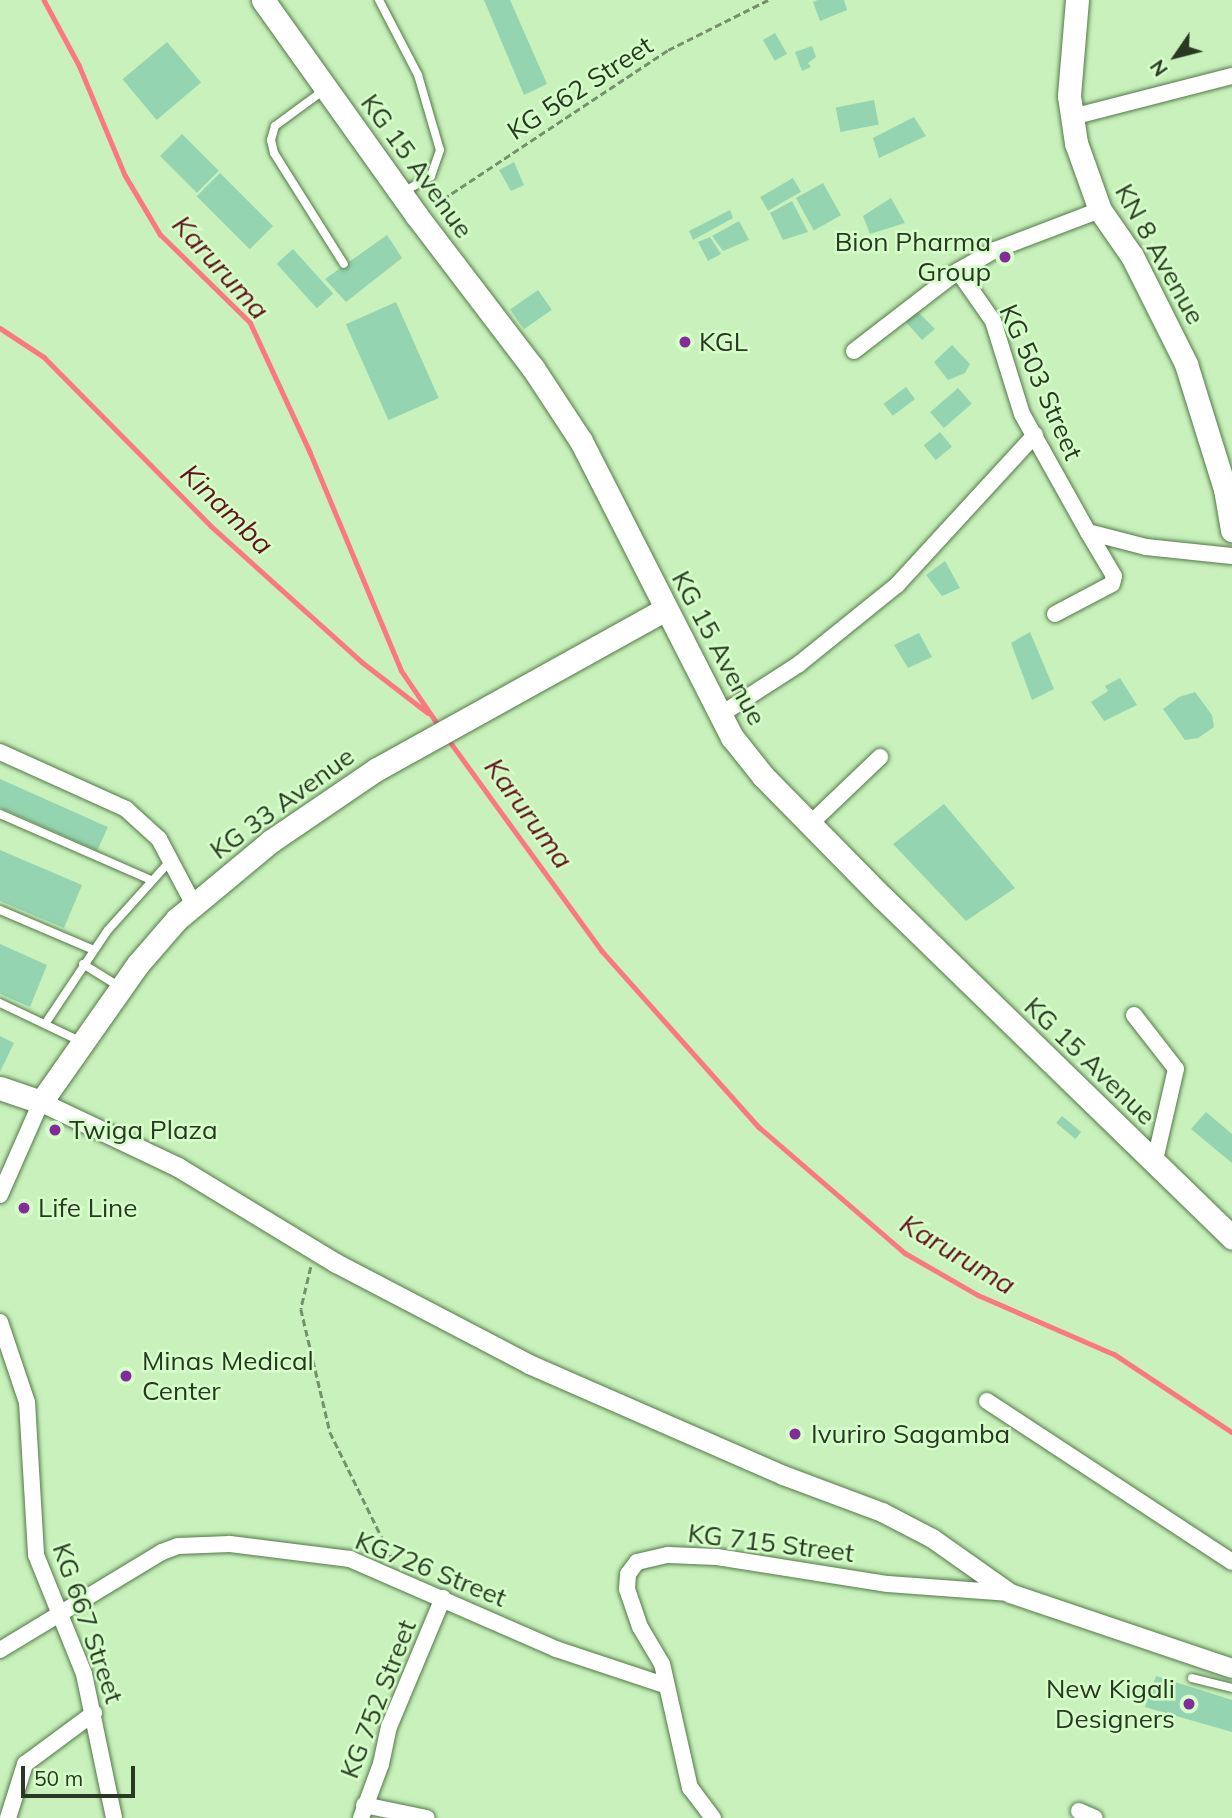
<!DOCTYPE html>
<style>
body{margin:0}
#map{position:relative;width:1232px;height:1818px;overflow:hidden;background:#c8f1bc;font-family:Mulish,sans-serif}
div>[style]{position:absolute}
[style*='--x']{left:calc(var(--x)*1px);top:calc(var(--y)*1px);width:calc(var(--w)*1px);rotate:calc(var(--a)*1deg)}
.stream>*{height:4.5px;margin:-2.25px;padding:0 2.25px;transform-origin:2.25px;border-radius:2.25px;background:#fc777f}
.building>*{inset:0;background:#95d4b0;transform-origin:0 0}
.path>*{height:2.5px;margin-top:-1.25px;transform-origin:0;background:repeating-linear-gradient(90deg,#75916c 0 7px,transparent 0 10.5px)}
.roads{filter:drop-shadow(0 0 2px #547848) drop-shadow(0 0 2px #547848)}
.service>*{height:8px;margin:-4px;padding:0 4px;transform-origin:4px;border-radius:4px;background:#fff}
.minor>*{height:16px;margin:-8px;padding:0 8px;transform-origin:8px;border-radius:8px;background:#fff}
.tertiary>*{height:19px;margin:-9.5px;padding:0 9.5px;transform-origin:9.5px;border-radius:9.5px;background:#fff}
.secondary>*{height:23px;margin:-11.5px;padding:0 11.5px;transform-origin:11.5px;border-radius:11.5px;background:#fff}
.dots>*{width:19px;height:19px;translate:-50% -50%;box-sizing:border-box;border:4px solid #d5fec9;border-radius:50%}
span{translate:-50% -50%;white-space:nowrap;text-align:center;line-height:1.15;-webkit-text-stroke:5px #d5fec9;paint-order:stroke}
.street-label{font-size:26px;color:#283823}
.poi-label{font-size:26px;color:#283823}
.right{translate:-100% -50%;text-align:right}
.left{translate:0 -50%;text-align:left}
.water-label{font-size:28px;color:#64101d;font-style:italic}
.north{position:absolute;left:1141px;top:21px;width:70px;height:70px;-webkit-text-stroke:5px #d5fec9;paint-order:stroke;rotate:235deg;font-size:19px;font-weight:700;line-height:28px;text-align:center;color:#283823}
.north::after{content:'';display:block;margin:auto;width:24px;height:32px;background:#283823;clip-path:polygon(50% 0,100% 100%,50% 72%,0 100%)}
.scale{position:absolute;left:21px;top:1766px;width:114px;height:32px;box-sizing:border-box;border:4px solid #283823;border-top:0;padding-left:9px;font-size:21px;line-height:24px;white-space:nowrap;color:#283823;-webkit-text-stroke:5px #d5fec9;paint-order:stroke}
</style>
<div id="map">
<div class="stream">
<i style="--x:44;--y:0;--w:74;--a:61.7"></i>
<i style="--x:79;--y:65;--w:119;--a:67.3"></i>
<i style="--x:125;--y:175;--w:69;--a:59.3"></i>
<i style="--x:160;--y:234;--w:126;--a:44.4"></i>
<i style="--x:250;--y:322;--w:143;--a:65.2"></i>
<i style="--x:310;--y:452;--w:236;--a:67.3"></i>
<i style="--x:401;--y:670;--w:68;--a:55.8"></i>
<i style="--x:0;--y:328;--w:53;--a:33.4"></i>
<i style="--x:44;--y:357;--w:238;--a:45.3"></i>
<i style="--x:211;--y:526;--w:203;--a:42"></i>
<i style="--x:362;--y:662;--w:83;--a:37.7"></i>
<i style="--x:448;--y:739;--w:262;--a:54"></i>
<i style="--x:602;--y:951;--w:236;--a:48.3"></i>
<i style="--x:759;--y:1127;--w:193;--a:40.8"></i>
<i style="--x:905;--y:1253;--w:84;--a:29.9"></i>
<i style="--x:978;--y:1295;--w:148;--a:23.5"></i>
<i style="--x:1114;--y:1354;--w:141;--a:33.5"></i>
</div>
<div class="building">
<i style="clip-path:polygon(484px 0,510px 0,547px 84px,524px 95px)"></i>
<i style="clip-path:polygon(818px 0,844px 0,847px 10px,820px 21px,813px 2px)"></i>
<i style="left:775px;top:33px;width:24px;height:14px;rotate:60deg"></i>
<i style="left:167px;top:42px;width:53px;height:58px;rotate:50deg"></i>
<i style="clip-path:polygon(812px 46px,816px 57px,808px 63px,811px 67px,802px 71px,795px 52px)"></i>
<i style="left:874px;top:100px;width:25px;height:39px;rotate:79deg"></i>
<i style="clip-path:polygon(914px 117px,926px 136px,879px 158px,873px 138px)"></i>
<i style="left:182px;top:134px;width:52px;height:31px;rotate:45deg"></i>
<i style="clip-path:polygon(514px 162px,524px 185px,511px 191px,499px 170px)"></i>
<i style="left:220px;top:173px;width:75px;height:33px;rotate:45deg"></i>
<i style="left:793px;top:178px;width:16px;height:38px;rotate:60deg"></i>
<i style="left:823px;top:183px;width:37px;height:31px;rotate:61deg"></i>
<i style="clip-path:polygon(891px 198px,905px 223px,870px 234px,863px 216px)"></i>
<i style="clip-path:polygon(792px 201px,808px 232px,783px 240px,770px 213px)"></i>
<i style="clip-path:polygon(730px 210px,733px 218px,693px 240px,689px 231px)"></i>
<i style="clip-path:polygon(739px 221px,749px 240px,723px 251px,712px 236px)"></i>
<i style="clip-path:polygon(387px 235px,402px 258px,346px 302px,325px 279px)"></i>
<i style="clip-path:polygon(710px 237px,721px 254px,708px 261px,698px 242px)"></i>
<i style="left:293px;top:249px;width:60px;height:22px;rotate:48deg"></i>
<i style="left:538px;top:290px;width:24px;height:34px;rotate:55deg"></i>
<i style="left:396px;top:302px;width:105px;height:55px;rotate:66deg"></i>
<i style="clip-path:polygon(918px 312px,935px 329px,922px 340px,905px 321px)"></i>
<i style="clip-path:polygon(952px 345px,970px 364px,965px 373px,948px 380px,934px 362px)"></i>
<i style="left:906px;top:387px;width:15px;height:28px;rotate:53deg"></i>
<i style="left:958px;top:388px;width:21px;height:37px;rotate:49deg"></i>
<i style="left:940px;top:432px;width:19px;height:21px;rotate:51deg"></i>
<i style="clip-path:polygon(945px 561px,960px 588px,942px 596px,926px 575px)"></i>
<i style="clip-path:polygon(1030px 632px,1054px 689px,1032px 700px,1011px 643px)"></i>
<i style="clip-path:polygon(919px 633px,932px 657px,908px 668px,894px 645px)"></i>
<i style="clip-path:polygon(1120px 678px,1137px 705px,1104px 721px,1091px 702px,1108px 691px,1105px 686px)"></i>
<i style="clip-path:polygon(1195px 692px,1212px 715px,1214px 727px,1198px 738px,1185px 740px,1163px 709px,1179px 697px)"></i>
<i style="left:0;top:779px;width:118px;height:26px;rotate:24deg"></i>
<i style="clip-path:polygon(944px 804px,1015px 888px,966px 921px,893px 844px)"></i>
<i style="clip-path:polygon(0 850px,82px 885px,64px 928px,0 901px)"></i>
<i style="clip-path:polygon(0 944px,47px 965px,30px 1007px,0 994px)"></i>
<i style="clip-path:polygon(0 1036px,14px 1043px,0 1072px)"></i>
<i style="clip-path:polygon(1206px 1112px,1232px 1134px,1232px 1163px,1191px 1129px)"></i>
<i style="left:1062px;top:1116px;width:25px;height:9px;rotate:40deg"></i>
<i style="clip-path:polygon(1156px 1676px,1232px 1700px,1232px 1732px,1145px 1707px)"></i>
</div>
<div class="path">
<i style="--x:434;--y:205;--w:281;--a:-33.5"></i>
<i style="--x:668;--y:50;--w:112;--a:-26.6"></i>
<i style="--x:311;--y:1267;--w:43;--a:103.4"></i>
<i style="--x:301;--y:1309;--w:126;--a:76.7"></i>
<i style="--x:330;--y:1432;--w:143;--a:63.8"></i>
</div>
<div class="roads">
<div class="service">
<i style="--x:379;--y:0;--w:85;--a:62.5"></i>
<i style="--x:418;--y:75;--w:78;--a:73.7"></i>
<i style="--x:440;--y:150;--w:28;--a:109"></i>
<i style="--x:431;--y:176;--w:32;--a:150"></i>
<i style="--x:324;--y:90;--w:61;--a:143.7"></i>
<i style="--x:275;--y:126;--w:15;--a:106"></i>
<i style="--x:271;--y:140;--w:13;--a:77"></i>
<i style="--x:274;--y:153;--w:131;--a:57.8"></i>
<i style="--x:0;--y:814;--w:165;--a:23.6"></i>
<i style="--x:0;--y:910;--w:102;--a:23.1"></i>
<i style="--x:83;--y:964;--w:44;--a:31.9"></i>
<i style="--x:0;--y:1003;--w:91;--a:25.4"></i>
<i style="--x:45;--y:1024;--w:113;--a:-56.2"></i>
<i style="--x:108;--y:930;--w:96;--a:-48"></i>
<i style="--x:1192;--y:1678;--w:41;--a:14"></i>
</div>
<div class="minor">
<i style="--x:1072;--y:117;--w:165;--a:-14.4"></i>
<i style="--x:958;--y:271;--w:61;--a:55"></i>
<i style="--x:993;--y:321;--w:97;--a:72.7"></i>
<i style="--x:1022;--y:414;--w:135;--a:60.8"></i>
<i style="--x:1088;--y:532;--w:60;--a:14.5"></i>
<i style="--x:1146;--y:547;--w:86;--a:6"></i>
<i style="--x:854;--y:351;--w:131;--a:-37.6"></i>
<i style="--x:958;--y:271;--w:43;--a:-29.6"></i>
<i style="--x:995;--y:250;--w:112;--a:-20.9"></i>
<i style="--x:1055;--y:614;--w:64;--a:-27.8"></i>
<i style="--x:1112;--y:584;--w:8;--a:-76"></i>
<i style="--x:1114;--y:576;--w:51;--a:-120.6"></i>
<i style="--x:720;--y:715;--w:94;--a:-32.8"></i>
<i style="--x:799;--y:664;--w:126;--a:-38.9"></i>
<i style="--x:897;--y:585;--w:204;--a:-47.4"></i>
<i style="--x:0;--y:752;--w:138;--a:24.3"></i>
<i style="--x:126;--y:809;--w:45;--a:42.3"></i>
<i style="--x:159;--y:839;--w:75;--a:62.1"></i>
<i style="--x:810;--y:824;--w:97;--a:-43.7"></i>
<i style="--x:1134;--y:1015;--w:68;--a:52.1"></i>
<i style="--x:1176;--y:1069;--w:98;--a:103"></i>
<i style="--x:0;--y:1195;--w:102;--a:-66.2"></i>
<i style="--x:0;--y:1322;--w:84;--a:71.4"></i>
<i style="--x:27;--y:1402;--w:153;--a:86.6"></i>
<i style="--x:36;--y:1555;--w:128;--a:68"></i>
<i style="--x:84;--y:1674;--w:147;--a:78.2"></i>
<i style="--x:987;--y:1401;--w:293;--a:33.3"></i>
<i style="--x:0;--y:1650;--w:189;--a:-31.2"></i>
<i style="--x:162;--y:1552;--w:17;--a:-21"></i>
<i style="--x:178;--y:1546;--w:52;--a:-2.2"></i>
<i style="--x:230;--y:1544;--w:121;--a:7.1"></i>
<i style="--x:350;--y:1559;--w:225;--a:23.6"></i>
<i style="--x:556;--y:1649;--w:114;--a:18.4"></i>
<i style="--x:364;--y:1805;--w:64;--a:11.7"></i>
<i style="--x:1079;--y:1811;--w:17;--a:24"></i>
<i style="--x:8;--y:1818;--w:57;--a:-72.5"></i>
<i style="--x:25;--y:1764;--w:86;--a:-36.5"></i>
<i style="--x:361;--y:1818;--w:58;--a:-69.7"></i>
<i style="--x:381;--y:1764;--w:38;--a:-78"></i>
<i style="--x:389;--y:1727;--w:140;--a:-67.3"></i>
<i style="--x:713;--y:1818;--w:38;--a:-127"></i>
<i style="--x:690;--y:1788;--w:127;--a:-102.7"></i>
<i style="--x:662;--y:1664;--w:43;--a:-120.7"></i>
<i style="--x:640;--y:1627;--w:40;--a:-108.9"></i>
<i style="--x:627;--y:1589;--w:15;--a:-86"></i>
<i style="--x:628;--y:1574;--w:15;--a:-53"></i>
<i style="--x:637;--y:1562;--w:32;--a:-13"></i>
<i style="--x:668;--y:1555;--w:49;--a:2.3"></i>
<i style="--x:717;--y:1557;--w:173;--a:9"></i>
<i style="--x:888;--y:1584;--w:122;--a:4.2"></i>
</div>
<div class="tertiary">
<i style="--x:41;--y:1102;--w:152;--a:25.4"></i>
<i style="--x:178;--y:1167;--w:185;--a:31.3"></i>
<i style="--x:336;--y:1263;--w:218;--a:27.6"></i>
<i style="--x:529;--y:1364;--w:277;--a:23.6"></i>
<i style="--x:783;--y:1475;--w:106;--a:20.5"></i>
<i style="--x:882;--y:1512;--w:56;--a:27.5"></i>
<i style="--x:932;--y:1538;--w:95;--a:35.2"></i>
<i style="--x:1010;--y:1593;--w:234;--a:18.7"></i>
</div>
<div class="secondary">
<i style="--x:263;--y:0;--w:265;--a:54.5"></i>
<i style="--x:417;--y:216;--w:191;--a:52.7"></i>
<i style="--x:533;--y:368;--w:87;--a:56.7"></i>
<i style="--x:581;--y:441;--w:332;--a:63"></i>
<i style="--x:732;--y:737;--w:50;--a:51.5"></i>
<i style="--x:763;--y:776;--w:171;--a:45.5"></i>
<i style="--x:883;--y:898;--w:487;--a:44.2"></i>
<i style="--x:1077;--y:0;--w:96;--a:94.8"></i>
<i style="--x:1069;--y:96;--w:48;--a:81.5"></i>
<i style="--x:1076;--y:143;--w:71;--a:70.3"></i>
<i style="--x:1100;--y:210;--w:56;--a:55.2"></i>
<i style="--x:1132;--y:256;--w:121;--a:63.4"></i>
<i style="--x:1186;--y:364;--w:131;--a:72.7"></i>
<i style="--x:1225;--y:489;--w:42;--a:80.3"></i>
<i style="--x:0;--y:1088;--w:43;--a:18.9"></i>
<i style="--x:41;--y:1102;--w:169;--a:-54.9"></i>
<i style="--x:138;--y:964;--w:60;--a:-49.1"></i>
<i style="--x:177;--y:919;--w:122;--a:-39.7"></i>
<i style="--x:271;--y:841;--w:128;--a:-34.2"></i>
<i style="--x:377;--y:769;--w:328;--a:-29"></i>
</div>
</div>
<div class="dots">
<i style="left:1005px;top:257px;background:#822b99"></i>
<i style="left:685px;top:342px;background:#822b99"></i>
<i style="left:55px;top:1130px;background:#822b99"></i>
<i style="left:24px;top:1208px;background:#822b99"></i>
<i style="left:126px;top:1376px;background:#822b99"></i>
<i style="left:795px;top:1434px;background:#822b99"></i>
<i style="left:1189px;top:1704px;background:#822b99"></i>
</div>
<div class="street-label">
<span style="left:580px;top:88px;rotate:-33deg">KG 562 Street</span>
<span style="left:417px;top:166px;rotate:54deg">KG 15 Avenue</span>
<span style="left:1160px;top:254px;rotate:61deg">KN 8 Avenue</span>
<span style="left:1041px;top:382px;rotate:66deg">KG 503 Street</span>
<span style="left:719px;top:648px;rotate:62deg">KG 15 Avenue</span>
<span style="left:282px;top:803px;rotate:-36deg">KG 33 Avenue</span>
<span style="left:1090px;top:1061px;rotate:44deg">KG 15 Avenue</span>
<span style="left:771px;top:1543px;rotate:7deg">KG 715 Street</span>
<span style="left:431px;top:1569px;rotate:22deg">KG726 Street</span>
<span style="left:88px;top:1623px;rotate:71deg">KG 667 Street</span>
<span style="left:378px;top:1699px;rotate:-69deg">KG 752 Street</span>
</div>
<div class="poi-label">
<span class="right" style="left:991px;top:257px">Bion Pharma<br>Group</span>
<span class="left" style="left:699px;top:342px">KGL</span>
<span class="left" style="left:69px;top:1130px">Twiga Plaza</span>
<span class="left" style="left:38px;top:1208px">Life Line</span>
<span class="left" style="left:142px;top:1376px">Minas Medical<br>Center</span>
<span class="left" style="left:811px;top:1434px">Ivuriro Sagamba</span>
<span class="right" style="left:1175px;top:1704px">New Kigali<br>Designers</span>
</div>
<div class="water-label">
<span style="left:221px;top:267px;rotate:48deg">Karuruma</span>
<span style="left:227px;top:509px;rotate:44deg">Kinamba</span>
<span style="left:529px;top:813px;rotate:54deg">Karuruma</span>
<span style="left:958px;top:1254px;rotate:31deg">Karuruma</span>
</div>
<div class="north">N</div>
<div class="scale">50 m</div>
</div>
